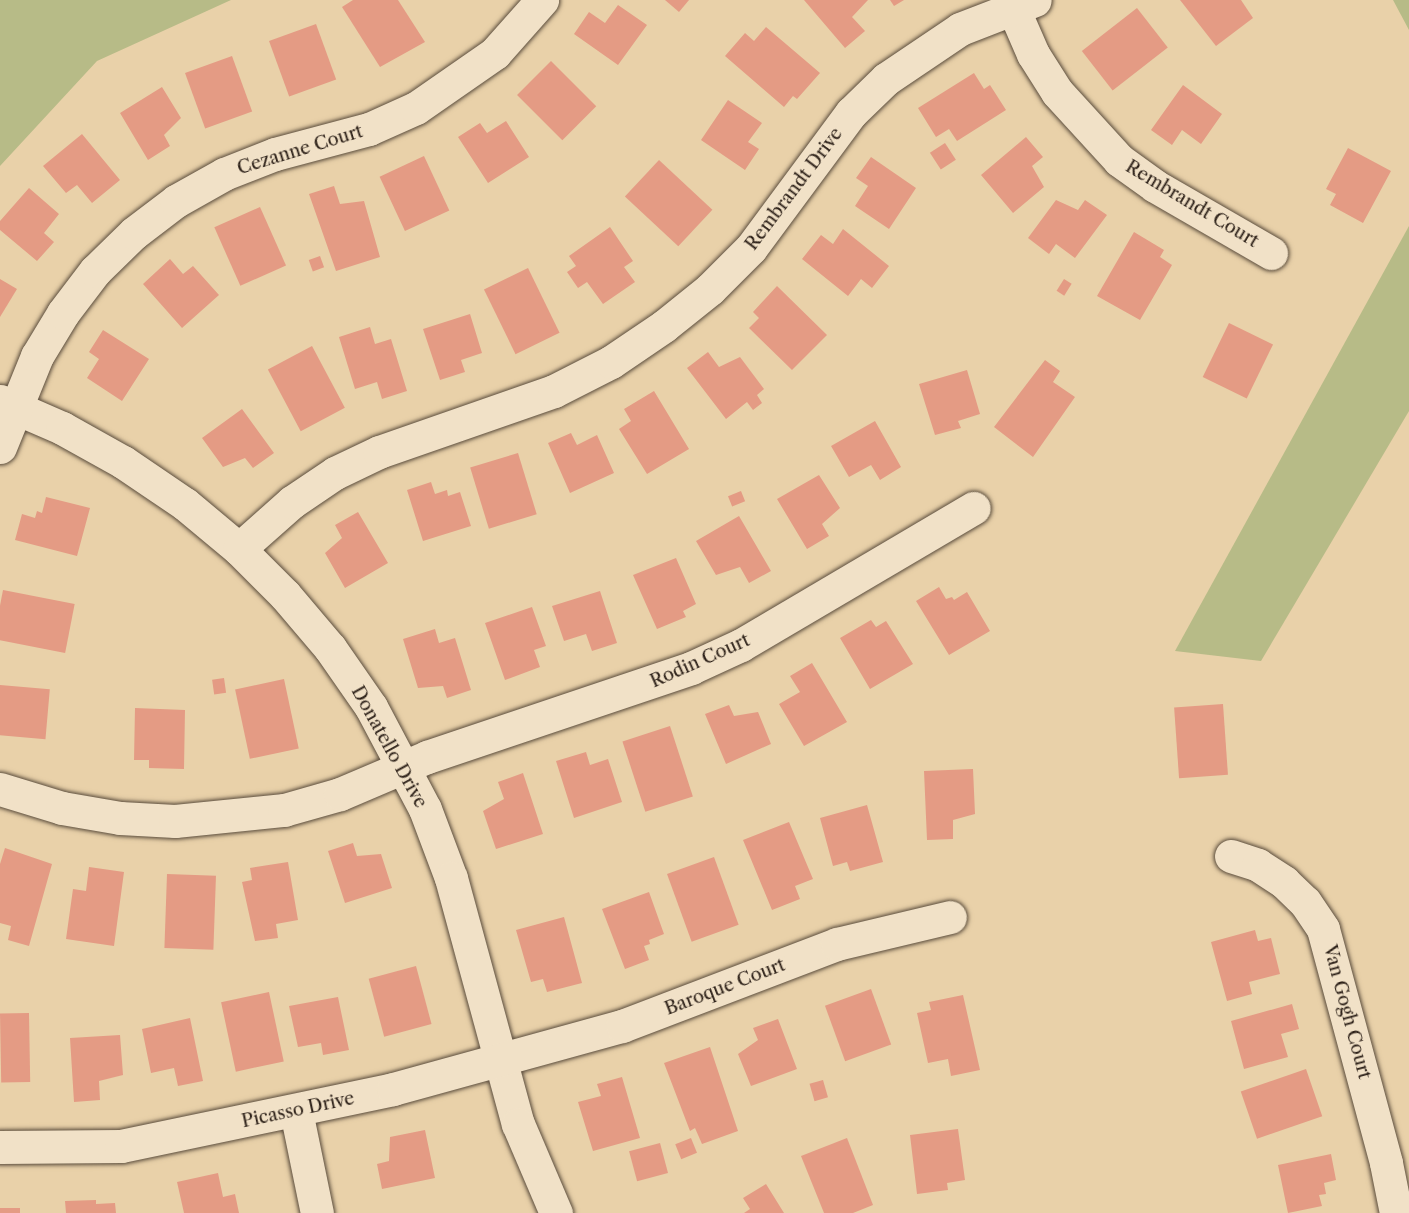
<!DOCTYPE html>
<style>
body{margin:0}
#map{position:relative;width:1409px;height:1213px;overflow:hidden;background:#e9d1a9;font-family:"Libre Caslon Text",serif}
div>[style]{position:absolute}
[style*='--x']{left:calc(var(--x)*1px);top:calc(var(--y)*1px);width:calc(var(--w)*1px);rotate:calc(var(--a)*1deg)}
.green>*{inset:0;background:#b7bb87}
.building>*{inset:0;background:#e49b84;transform-origin:0 0}
.roads{filter:drop-shadow(0 0 2px #5a4c3c) drop-shadow(0 0 2px #5a4c3c)}
.minor>*{height:33px;margin:-16.5px;padding:0 16.5px;transform-origin:16.5px;border-radius:16.5px;background:#f1e1c7}
span{translate:-50% -50%;white-space:nowrap;text-align:center;line-height:1.15;-webkit-text-stroke:4.5px #f1e1c7;paint-order:stroke}
.street-label{font-size:18px;color:#2b1f17}
</style>
<div id="map">
<div class="green">
<i style="clip-path:polygon(0 0,231px 0,97px 61px,0 166px)"></i>
<i style="clip-path:polygon(1393px 0,1409px 0,1409px 30px)"></i>
<i style="clip-path:polygon(1409px 226px,1409px 411px,1261px 661px,1175px 651px)"></i>
</div>
<div class="building">
<i style="clip-path:polygon(353px 0,398px 0,425px 42px,380px 67px,342px 7px)"></i>
<i style="clip-path:polygon(665px 0,689px 0,679px 12px)"></i>
<i style="clip-path:polygon(804px 0,868px 0,852px 17px,865px 31px,845px 48px)"></i>
<i style="clip-path:polygon(890px 0,904px 0,894px 6px)"></i>
<i style="clip-path:polygon(1180px 0,1241px 0,1253px 18px,1216px 46px)"></i>
<i style="clip-path:polygon(618px 5px,647px 25px,618px 65px,574px 34px,589px 12px,605px 23px)"></i>
<i style="left:1137px;top:8px;width:50px;height:70px;rotate:52deg"></i>
<i style="left:316px;top:24px;width:59px;height:50px;rotate:70deg"></i>
<i style="clip-path:polygon(766px 27px,820px 73px,797px 99px,793px 96px,784px 107px,725px 56px,745px 33px,754px 41px)"></i>
<i style="left:232px;top:56px;width:59px;height:50px;rotate:70deg"></i>
<i style="left:551px;top:61px;width:64px;height:48px;rotate:45deg"></i>
<i style="clip-path:polygon(974px 73px,984px 89px,990px 85px,1006px 110px,957px 141px,949px 129px,936px 137px,918px 108px)"></i>
<i style="clip-path:polygon(1183px 85px,1222px 114px,1201px 144px,1182px 130px,1172px 145px,1151px 130px)"></i>
<i style="clip-path:polygon(162px 87px,181px 118px,164px 135px,170px 146px,148px 160px,120px 113px)"></i>
<i style="clip-path:polygon(728px 100px,762px 123px,748px 142px,759px 149px,745px 170px,701px 140px)"></i>
<i style="clip-path:polygon(506px 121px,529px 157px,488px 183px,458px 137px,480px 123px,487px 133px)"></i>
<i style="clip-path:polygon(82px 134px,120px 180px,92px 203px,77px 185px,66px 193px,43px 166px)"></i>
<i style="clip-path:polygon(1026px 137px,1043px 157px,1032px 166px,1044px 187px,1013px 213px,981px 175px)"></i>
<i style="left:945px;top:143px;width:20px;height:18px;rotate:57deg"></i>
<i style="clip-path:polygon(1348px 148px,1391px 171px,1363px 223px,1330px 205px,1336px 194px,1326px 189px)"></i>
<i style="left:424px;top:156px;width:60px;height:49px;rotate:65deg"></i>
<i style="clip-path:polygon(871px 157px,916px 188px,889px 229px,855px 206px,868px 186px,856px 178px)"></i>
<i style="left:659px;top:160px;width:73px;height:50px;rotate:43deg"></i>
<i style="clip-path:polygon(334px 186px,340px 204px,364px 201px,380px 257px,336px 271px,309px 194px)"></i>
<i style="clip-path:polygon(29px 188px,59px 214px,44px 233px,54px 242px,37px 261px,0 230px,0 221px)"></i>
<i style="clip-path:polygon(1056px 200px,1078px 210px,1085px 200px,1107px 215px,1075px 258px,1056px 244px,1049px 254px,1028px 238px)"></i>
<i style="left:260px;top:207px;width:64px;height:50px;rotate:66deg"></i>
<i style="clip-path:polygon(610px 227px,633px 261px,624px 267px,635px 282px,603px 304px,587px 282px,578px 288px,567px 272px,576px 266px,569px 256px)"></i>
<i style="clip-path:polygon(843px 229px,889px 266px,872px 288px,861px 279px,848px 296px,802px 259px,821px 235px,833px 244px)"></i>
<i style="clip-path:polygon(1134px 232px,1164px 250px,1160px 257px,1172px 265px,1140px 320px,1097px 296px)"></i>
<i style="left:320px;top:256px;width:12px;height:12px;rotate:70deg"></i>
<i style="clip-path:polygon(170px 259px,183px 274px,193px 266px,219px 295px,182px 328px,143px 284px)"></i>
<i style="left:528px;top:268px;width:72px;height:49px;rotate:64deg"></i>
<i style="clip-path:polygon(0 279px,17px 289px,0 317px)"></i>
<i style="left:1064px;top:279px;width:9px;height:14px;rotate:32deg"></i>
<i style="clip-path:polygon(777px 286px,827px 335px,792px 370px,749px 328px,759px 318px,753px 312px)"></i>
<i style="clip-path:polygon(470px 314px,482px 353px,461px 360px,465px 372px,440px 380px,423px 329px)"></i>
<i style="left:1229px;top:323px;width:49px;height:60px;rotate:26deg"></i>
<i style="clip-path:polygon(370px 327px,375px 344px,391px 339px,407px 391px,382px 399px,377px 382px,355px 389px,339px 337px)"></i>
<i style="clip-path:polygon(103px 330px,149px 359px,122px 401px,87px 378px,99px 359px,89px 352px)"></i>
<i style="left:312px;top:346px;width:70px;height:50px;rotate:62deg"></i>
<i style="clip-path:polygon(708px 352px,719px 367px,740px 357px,764px 389px,757px 395px,762px 403px,753px 410px,747px 402px,726px 419px,687px 368px)"></i>
<i style="clip-path:polygon(1045px 360px,1060px 371px,1053px 382px,1075px 397px,1033px 457px,994px 427px)"></i>
<i style="clip-path:polygon(967px 370px,980px 414px,958px 421px,961px 428px,935px 435px,919px 384px)"></i>
<i style="clip-path:polygon(654px 391px,689px 449px,647px 474px,619px 429px,631px 421px,624px 409px)"></i>
<i style="clip-path:polygon(242px 409px,274px 453px,253px 468px,245px 458px,223px 467px,202px 438px)"></i>
<i style="clip-path:polygon(875px 421px,901px 467px,880px 480px,871px 465px,849px 477px,831px 446px)"></i>
<i style="clip-path:polygon(571px 433px,577px 445px,597px 435px,614px 473px,570px 493px,548px 443px)"></i>
<i style="left:518px;top:453px;width:64px;height:50px;rotate:73deg"></i>
<i style="clip-path:polygon(819px 475px,840px 508px,822px 524px,829px 536px,807px 549px,777px 499px)"></i>
<i style="clip-path:polygon(431px 482px,435px 494px,447px 490px,448px 496px,460px 492px,471px 526px,423px 541px,407px 490px)"></i>
<i style="left:741px;top:491px;width:11px;height:14px;rotate:68deg"></i>
<i style="clip-path:polygon(46px 497px,90px 508px,77px 556px,15px 540px,22px 514px,35px 518px,37px 511px,42px 513px)"></i>
<i style="clip-path:polygon(358px 512px,388px 563px,345px 588px,325px 553px,342px 538px,335px 525px)"></i>
<i style="clip-path:polygon(739px 516px,771px 571px,749px 583px,740px 567px,716px 575px,696px 541px)"></i>
<i style="clip-path:polygon(676px 558px,696px 604px,683px 611px,686px 617px,657px 629px,633px 575px)"></i>
<i style="clip-path:polygon(939px 587px,946px 599px,952px 597px,954px 600px,967px 592px,990px 631px,949px 655px,916px 601px)"></i>
<i style="left:3px;top:590px;width:73px;height:50px;rotate:11deg"></i>
<i style="clip-path:polygon(600px 591px,617px 643px,592px 651px,586px 634px,564px 641px,552px 606px)"></i>
<i style="clip-path:polygon(532px 607px,546px 646px,534px 650px,540px 667px,505px 680px,485px 623px)"></i>
<i style="clip-path:polygon(871px 620px,876px 627px,886px 621px,913px 664px,870px 689px,840px 638px)"></i>
<i style="clip-path:polygon(435px 629px,439px 643px,455px 638px,471px 690px,447px 698px,443px 686px,418px 688px,403px 639px)"></i>
<i style="clip-path:polygon(812px 663px,847px 722px,804px 746px,779px 704px,800px 692px,790px 676px)"></i>
<i style="left:224px;top:678px;width:15px;height:12px;rotate:82deg"></i>
<i style="left:284px;top:679px;width:71px;height:50px;rotate:78deg"></i>
<i style="left:0;top:685px;width:50px;height:50px;rotate:5deg"></i>
<i style="left:1223px;top:704px;width:71px;height:49px;rotate:86deg"></i>
<i style="clip-path:polygon(729px 705px,734px 716px,758px 712px,771px 744px,726px 764px,705px 714px)"></i>
<i style="clip-path:polygon(135px 708px,185px 710px,184px 769px,149px 768px,149px 760px,134px 760px)"></i>
<i style="left:670px;top:726px;width:74px;height:50px;rotate:72deg"></i>
<i style="clip-path:polygon(586px 752px,590px 765px,608px 759px,622px 802px,574px 818px,556px 761px)"></i>
<i style="clip-path:polygon(973px 769px,975px 814px,953px 820px,953px 839px,927px 840px,924px 771px)"></i>
<i style="clip-path:polygon(523px 773px,543px 834px,496px 849px,483px 811px,504px 799px,498px 782px)"></i>
<i style="clip-path:polygon(867px 805px,883px 862px,850px 871px,847px 862px,833px 866px,820px 818px)"></i>
<i style="clip-path:polygon(789px 822px,813px 879px,795px 886px,800px 899px,772px 910px,743px 840px)"></i>
<i style="clip-path:polygon(353px 843px,357px 856px,381px 854px,392px 888px,345px 903px,328px 851px)"></i>
<i style="clip-path:polygon(5px 848px,52px 864px,29px 946px,8px 940px,11px 926px,0 923px,0 864px)"></i>
<i style="left:714px;top:857px;width:72px;height:50px;rotate:70deg"></i>
<i style="clip-path:polygon(288px 862px,298px 920px,276px 924px,278px 938px,255px 941px,242px 882px,252px 880px,250px 868px)"></i>
<i style="clip-path:polygon(89px 867px,124px 872px,114px 946px,66px 939px,73px 889px,86px 891px)"></i>
<i style="left:167px;top:874px;width:49px;height:74px;rotate:2deg"></i>
<i style="clip-path:polygon(649px 892px,664px 934px,649px 940px,650px 944px,644px 946px,649px 960px,625px 969px,602px 909px)"></i>
<i style="clip-path:polygon(564px 917px,582px 983px,547px 992px,543px 979px,531px 982px,516px 930px)"></i>
<i style="clip-path:polygon(1255px 930px,1258px 941px,1271px 938px,1280px 974px,1249px 982px,1252px 994px,1227px 1001px,1211px 942px)"></i>
<i style="left:416px;top:966px;width:60px;height:49px;rotate:75deg"></i>
<i style="left:871px;top:989px;width:59px;height:49px;rotate:70deg"></i>
<i style="left:269px;top:992px;width:71px;height:49px;rotate:78deg"></i>
<i style="clip-path:polygon(963px 995px,980px 1070px,951px 1076px,948px 1059px,928px 1063px,917px 1013px,931px 1010px,929px 1002px)"></i>
<i style="clip-path:polygon(338px 997px,349px 1050px,323px 1055px,321px 1043px,298px 1047px,289px 1006px)"></i>
<i style="clip-path:polygon(1292px 1004px,1299px 1029px,1281px 1034px,1288px 1057px,1244px 1069px,1231px 1021px)"></i>
<i style="left:29px;top:1013px;width:69px;height:29px;rotate:89deg"></i>
<i style="clip-path:polygon(190px 1018px,203px 1081px,178px 1086px,174px 1068px,151px 1073px,142px 1029px)"></i>
<i style="clip-path:polygon(778px 1019px,797px 1069px,751px 1086px,738px 1054px,758px 1040px,753px 1028px)"></i>
<i style="clip-path:polygon(120px 1035px,123px 1075px,99px 1081px,100px 1100px,74px 1102px,70px 1038px)"></i>
<i style="clip-path:polygon(710px 1047px,738px 1131px,702px 1144px,695px 1128px,690px 1131px,664px 1063px)"></i>
<i style="left:1306px;top:1069px;width:50px;height:69px;rotate:71deg"></i>
<i style="clip-path:polygon(622px 1077px,640px 1138px,593px 1151px,578px 1102px,601px 1096px,597px 1084px)"></i>
<i style="left:823px;top:1080px;width:18px;height:14px;rotate:74deg"></i>
<i style="clip-path:polygon(958px 1129px,965px 1180px,947px 1183px,948px 1190px,917px 1194px,910px 1135px)"></i>
<i style="clip-path:polygon(425px 1130px,435px 1178px,382px 1189px,377px 1164px,389px 1161px,390px 1137px)"></i>
<i style="left:691px;top:1138px;width:16px;height:17px;rotate:68deg"></i>
<i style="clip-path:polygon(847px 1138px,873px 1205px,853px 1213px,824px 1213px,801px 1156px)"></i>
<i style="left:660px;top:1143px;width:31px;height:32px;rotate:75deg"></i>
<i style="clip-path:polygon(1331px 1154px,1336px 1180px,1324px 1183px,1326px 1194px,1319px 1195px,1322px 1206px,1288px 1213px,1278px 1165px)"></i>
<i style="clip-path:polygon(218px 1173px,223px 1197px,235px 1194px,239px 1213px,184px 1213px,177px 1182px)"></i>
<i style="clip-path:polygon(766px 1184px,784px 1213px,744px 1213px,750px 1209px,743px 1198px)"></i>
<i style="clip-path:polygon(96px 1200px,96px 1204px,115px 1203px,116px 1213px,66px 1213px,65px 1201px)"></i>
<i style="left:0;top:1208px;width:20px;height:5px"></i>
</div>
<div class="roads">
<div class="minor">
<i style="--x:1013;--y:8;--w:50;--a:66.5"></i>
<i style="--x:1033;--y:54;--w:45;--a:57.7"></i>
<i style="--x:1057;--y:92;--w:92;--a:47.6"></i>
<i style="--x:1119;--y:160;--w:44;--a:35.8"></i>
<i style="--x:1155;--y:186;--w:134;--a:30"></i>
<i style="--x:0;--y:401;--w:68;--a:23.5"></i>
<i style="--x:62;--y:428;--w:70;--a:29.1"></i>
<i style="--x:123;--y:462;--w:75;--a:34.1"></i>
<i style="--x:185;--y:504;--w:70;--a:39.8"></i>
<i style="--x:239;--y:549;--w:65;--a:45"></i>
<i style="--x:285;--y:595;--w:70;--a:49.7"></i>
<i style="--x:330;--y:648;--w:72;--a:55.2"></i>
<i style="--x:371;--y:707;--w:115;--a:62.1"></i>
<i style="--x:425;--y:809;--w:74;--a:69.4"></i>
<i style="--x:451;--y:878;--w:255;--a:74.8"></i>
<i style="--x:518;--y:1124;--w:97;--a:66.9"></i>
<i style="--x:0;--y:447;--w:98;--a:-67.9"></i>
<i style="--x:37;--y:356;--w:50;--a:-58.8"></i>
<i style="--x:63;--y:313;--w:53;--a:-52.7"></i>
<i style="--x:95;--y:271;--w:54;--a:-44.3"></i>
<i style="--x:134;--y:233;--w:53;--a:-37.3"></i>
<i style="--x:176;--y:201;--w:55;--a:-29.4"></i>
<i style="--x:224;--y:174;--w:55;--a:-21.4"></i>
<i style="--x:275;--y:154;--w:97;--a:-14.9"></i>
<i style="--x:369;--y:129;--w:51;--a:-24.1"></i>
<i style="--x:416;--y:108;--w:96;--a:-34.8"></i>
<i style="--x:495;--y:53;--w:71;--a:-48.4"></i>
<i style="--x:239;--y:549;--w:71;--a:-41.6"></i>
<i style="--x:292;--y:502;--w:52;--a:-34"></i>
<i style="--x:335;--y:473;--w:49;--a:-25.5"></i>
<i style="--x:379;--y:452;--w:185;--a:-19.2"></i>
<i style="--x:554;--y:391;--w:64;--a:-27"></i>
<i style="--x:611;--y:362;--w:64;--a:-34.2"></i>
<i style="--x:664;--y:326;--w:59;--a:-38.8"></i>
<i style="--x:710;--y:289;--w:58;--a:-45"></i>
<i style="--x:751;--y:248;--w:168;--a:-53.5"></i>
<i style="--x:851;--y:113;--w:49;--a:-44.2"></i>
<i style="--x:886;--y:79;--w:89;--a:-34"></i>
<i style="--x:960;--y:29;--w:80;--a:-21.1"></i>
<i style="--x:0;--y:789;--w:65;--a:17"></i>
<i style="--x:62;--y:808;--w:59;--a:9.8"></i>
<i style="--x:120;--y:818;--w:55;--a:3.1"></i>
<i style="--x:175;--y:821;--w:110;--a:-5.8"></i>
<i style="--x:284;--y:810;--w:58;--a:-15.9"></i>
<i style="--x:340;--y:794;--w:95;--a:-23"></i>
<i style="--x:427;--y:757;--w:279;--a:-18.6"></i>
<i style="--x:691;--y:668;--w:55;--a:-24.7"></i>
<i style="--x:741;--y:645;--w:270;--a:-30.5"></i>
<i style="--x:1231;--y:856;--w:28;--a:18"></i>
<i style="--x:1258;--y:865;--w:31;--a:33"></i>
<i style="--x:1284;--y:882;--w:29;--a:44"></i>
<i style="--x:1305;--y:902;--w:32;--a:56"></i>
<i style="--x:1323;--y:929;--w:242;--a:74.9"></i>
<i style="--x:1386;--y:1163;--w:51;--a:78.7"></i>
<i style="--x:296;--y:1111;--w:104;--a:78.4"></i>
<i style="--x:0;--y:1147;--w:121;--a:-0.5"></i>
<i style="--x:121;--y:1146;--w:278;--a:-11.8"></i>
<i style="--x:393;--y:1089;--w:238;--a:-15.4"></i>
<i style="--x:622;--y:1026;--w:230;--a:-20.9"></i>
<i style="--x:837;--y:944;--w:116;--a:-13.4"></i>
</div>
</div>
<div class="street-label">
<span style="left:300px;top:150px;rotate:-17deg">Cezanne Court</span>
<span style="left:794px;top:189px;rotate:-53deg">Rembrandt Drive</span>
<span style="left:1192px;top:204px;rotate:31deg">Rembrandt Court</span>
<span style="left:700px;top:661px;rotate:-24deg">Rodin Court</span>
<span style="left:389px;top:747px;rotate:61deg">Donatello Drive</span>
<span style="left:725px;top:987px;rotate:-21deg">Baroque Court</span>
<span style="left:1347px;top:1012px;rotate:75deg">Van Gogh Court</span>
<span style="left:298px;top:1110px;rotate:-12deg">Picasso Drive</span>
</div>
</div>
